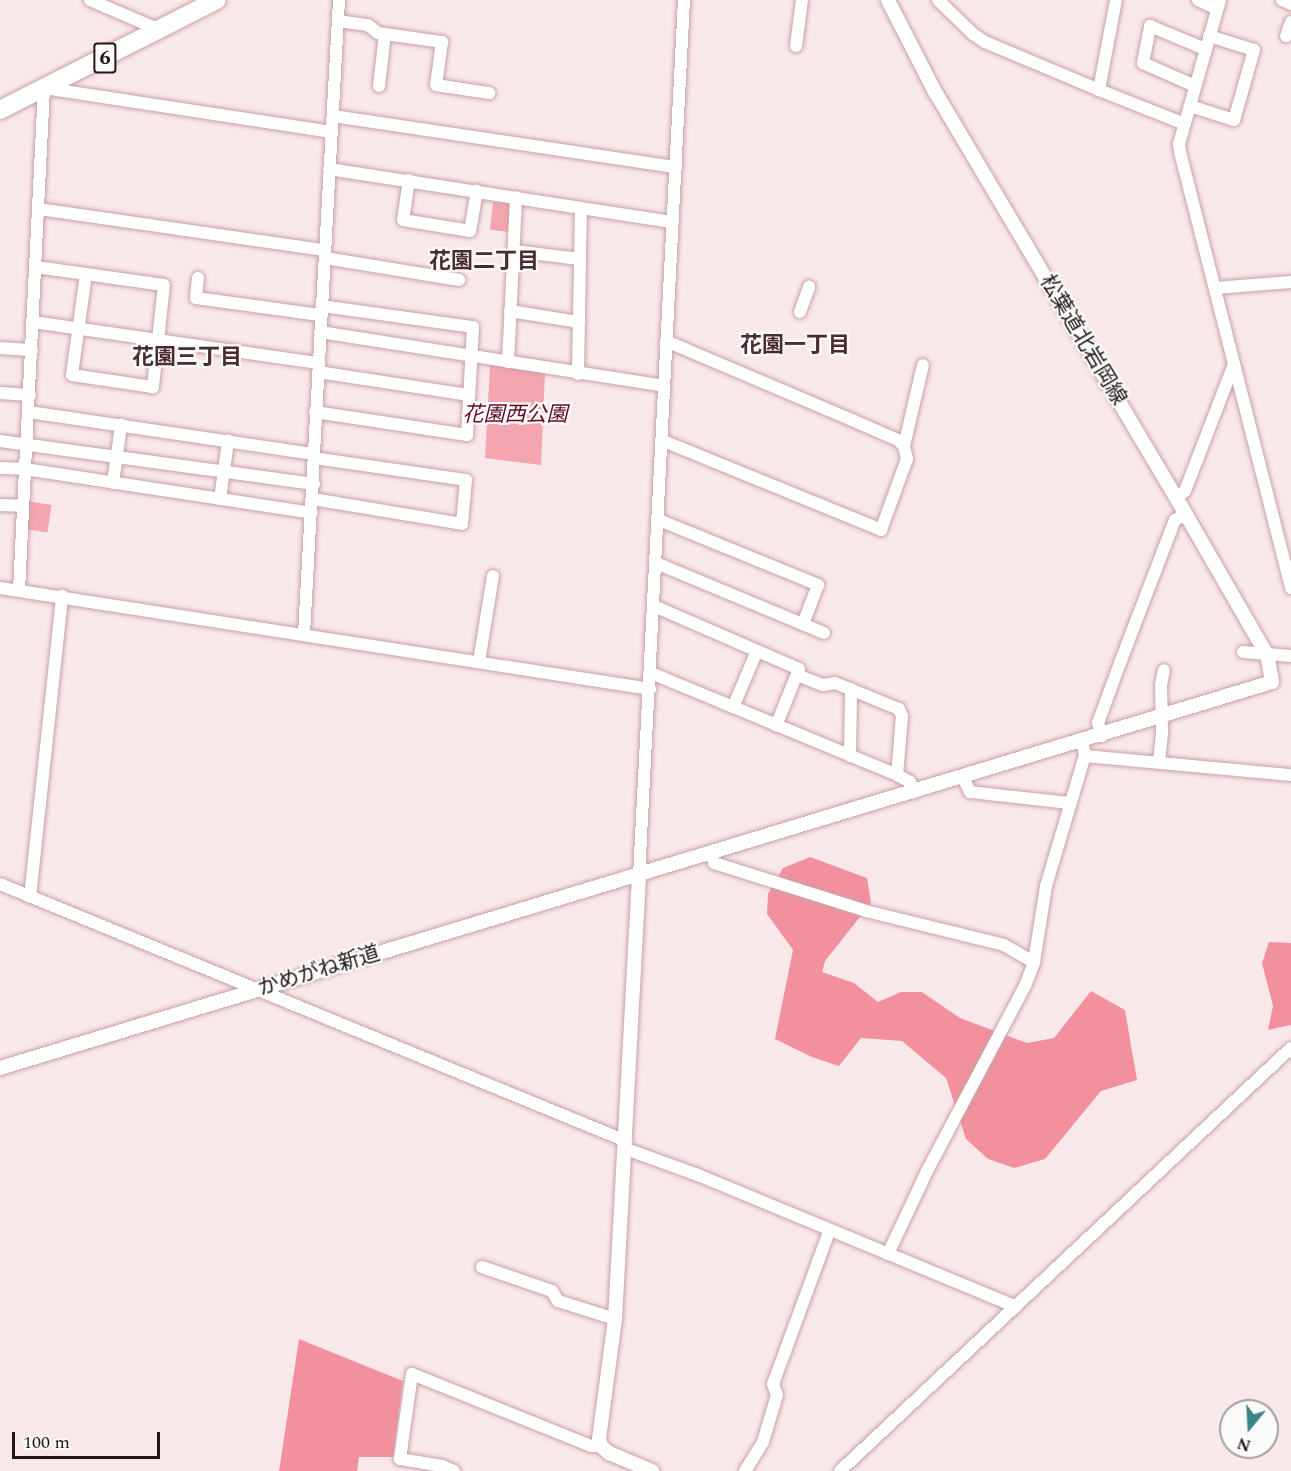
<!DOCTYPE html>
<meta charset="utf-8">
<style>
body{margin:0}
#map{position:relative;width:1291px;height:1471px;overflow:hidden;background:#f9e8ea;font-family:Spectral,"Noto Sans JP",serif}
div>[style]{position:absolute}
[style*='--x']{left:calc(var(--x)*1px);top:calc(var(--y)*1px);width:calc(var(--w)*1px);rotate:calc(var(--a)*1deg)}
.green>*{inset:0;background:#f5a5af;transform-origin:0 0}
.forest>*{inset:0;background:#f3909e}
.roads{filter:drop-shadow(0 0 2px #c9a1a5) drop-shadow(0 0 2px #c9a1a5)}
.minor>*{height:12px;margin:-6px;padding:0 6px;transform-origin:6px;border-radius:6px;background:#fff}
.tertiary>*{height:14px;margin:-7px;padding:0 7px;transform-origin:7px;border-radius:7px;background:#fff}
.primary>*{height:18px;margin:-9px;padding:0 9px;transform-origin:9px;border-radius:9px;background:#fff}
span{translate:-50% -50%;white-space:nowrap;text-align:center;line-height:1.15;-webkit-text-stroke:4.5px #fafafa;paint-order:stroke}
.shield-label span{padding:2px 4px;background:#fafafa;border:2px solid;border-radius:4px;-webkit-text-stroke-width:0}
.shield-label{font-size:20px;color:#241617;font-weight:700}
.street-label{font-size:21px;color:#241617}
.park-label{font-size:21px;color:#610723;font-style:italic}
.neighbourhood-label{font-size:22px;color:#4a2b2f;font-weight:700}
.north{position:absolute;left:1219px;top:1399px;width:60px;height:60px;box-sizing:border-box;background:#fafafa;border:2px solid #a49f9f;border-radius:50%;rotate:198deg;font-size:16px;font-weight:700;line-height:24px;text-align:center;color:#241617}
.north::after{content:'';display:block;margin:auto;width:21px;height:27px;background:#3c8586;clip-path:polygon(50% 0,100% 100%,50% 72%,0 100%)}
.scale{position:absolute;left:12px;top:1432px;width:148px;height:27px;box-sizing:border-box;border:3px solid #241617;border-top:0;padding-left:8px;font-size:18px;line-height:21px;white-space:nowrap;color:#241617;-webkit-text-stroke:4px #fafafa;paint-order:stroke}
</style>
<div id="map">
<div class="green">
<i style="left:493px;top:202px;width:18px;height:28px;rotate:6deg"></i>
<i style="clip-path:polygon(497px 365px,545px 373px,541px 465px,485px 458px,490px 366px)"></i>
<i style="left:27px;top:501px;width:25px;height:28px;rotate:9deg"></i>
</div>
<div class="forest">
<i style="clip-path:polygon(810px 857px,867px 878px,871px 903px,825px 961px,822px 972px,854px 983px,878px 1002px,901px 992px,922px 992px,960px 1018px,1027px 1043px,1054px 1038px,1091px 991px,1125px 1010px,1137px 1080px,1101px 1091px,1045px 1159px,1014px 1168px,988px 1159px,966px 1139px,946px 1078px,902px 1041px,861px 1038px,839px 1066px,812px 1057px,775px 1039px,793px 950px,767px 914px,768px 894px,783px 868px)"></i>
<i style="clip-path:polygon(1269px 942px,1291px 943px,1291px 1025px,1268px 1030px,1273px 1006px,1262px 963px)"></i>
<i style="clip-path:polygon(299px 1339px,403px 1381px,393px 1457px,359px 1457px,357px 1471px,279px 1471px)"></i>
</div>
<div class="roads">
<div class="minor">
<i style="--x:90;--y:0;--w:76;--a:23.2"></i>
<i style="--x:938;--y:0;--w:49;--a:44.2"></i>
<i style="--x:973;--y:34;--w:14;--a:34"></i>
<i style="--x:985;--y:42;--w:124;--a:22.8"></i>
<i style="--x:1116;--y:0;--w:92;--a:100.7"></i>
<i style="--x:1099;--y:90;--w:92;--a:21.6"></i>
<i style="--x:1198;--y:0;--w:21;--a:25"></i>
<i style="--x:1220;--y:0;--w:150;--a:105.9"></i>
<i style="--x:1179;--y:144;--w:8;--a:83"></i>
<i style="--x:1180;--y:152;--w:450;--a:75.7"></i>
<i style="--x:1282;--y:0;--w:10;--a:24"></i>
<i style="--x:338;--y:21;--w:30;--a:8"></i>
<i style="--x:368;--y:25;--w:13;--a:39"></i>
<i style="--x:378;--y:33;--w:7;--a:8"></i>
<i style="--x:1286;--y:36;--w:15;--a:-70"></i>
<i style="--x:796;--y:46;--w:46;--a:-82.6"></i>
<i style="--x:379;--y:86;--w:52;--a:-83.4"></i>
<i style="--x:385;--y:34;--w:58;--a:8"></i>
<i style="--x:442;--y:42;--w:43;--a:97.9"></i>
<i style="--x:436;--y:85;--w:54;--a:8.6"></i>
<i style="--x:1195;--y:86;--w:57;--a:-156.1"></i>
<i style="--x:1143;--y:63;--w:38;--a:-79"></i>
<i style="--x:1150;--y:26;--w:60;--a:22.7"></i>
<i style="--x:1190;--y:106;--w:46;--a:17.7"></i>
<i style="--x:1234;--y:120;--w:73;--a:-74.1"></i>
<i style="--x:1254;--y:50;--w:47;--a:-162.7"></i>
<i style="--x:333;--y:116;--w:347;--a:8.5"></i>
<i style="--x:329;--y:169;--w:348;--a:8.8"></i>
<i style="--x:409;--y:180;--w:40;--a:98.5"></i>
<i style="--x:403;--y:220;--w:68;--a:9.3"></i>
<i style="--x:470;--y:231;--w:41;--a:-80.1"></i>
<i style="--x:39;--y:209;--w:289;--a:8.2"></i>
<i style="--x:514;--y:251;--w:66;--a:6.9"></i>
<i style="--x:325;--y:258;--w:136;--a:9.3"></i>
<i style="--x:36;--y:267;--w:129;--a:8"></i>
<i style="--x:164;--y:285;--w:103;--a:96.2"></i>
<i style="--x:153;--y:387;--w:82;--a:-171.6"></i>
<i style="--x:72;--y:375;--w:102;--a:-82.1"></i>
<i style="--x:198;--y:278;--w:20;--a:96"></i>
<i style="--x:196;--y:298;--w:125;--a:7.8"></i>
<i style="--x:1215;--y:288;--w:76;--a:-4.5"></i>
<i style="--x:510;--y:311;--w:70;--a:9.1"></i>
<i style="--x:800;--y:312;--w:27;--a:-70"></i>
<i style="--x:33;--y:322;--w:288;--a:8.2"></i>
<i style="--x:320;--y:332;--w:347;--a:8.9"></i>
<i style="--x:666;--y:341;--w:202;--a:23"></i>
<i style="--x:852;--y:420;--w:50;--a:23.5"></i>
<i style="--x:898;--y:440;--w:8;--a:45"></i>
<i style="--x:0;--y:348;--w:32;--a:4"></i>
<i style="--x:508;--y:362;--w:165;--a:-87.2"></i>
<i style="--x:318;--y:372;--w:153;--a:8.7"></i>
<i style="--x:578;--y:374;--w:166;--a:-89"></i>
<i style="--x:0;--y:393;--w:30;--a:4"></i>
<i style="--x:29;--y:412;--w:288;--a:8.4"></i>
<i style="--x:315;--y:412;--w:154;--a:8.6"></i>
<i style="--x:467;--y:435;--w:108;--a:-86.8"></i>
<i style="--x:473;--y:327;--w:153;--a:-172.1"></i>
<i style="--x:661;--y:440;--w:238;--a:22.2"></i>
<i style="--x:881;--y:530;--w:76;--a:-69.9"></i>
<i style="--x:907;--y:459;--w:13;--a:-103"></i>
<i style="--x:904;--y:446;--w:83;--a:-76.8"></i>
<i style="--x:0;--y:441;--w:317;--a:7.8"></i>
<i style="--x:0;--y:468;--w:25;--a:2"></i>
<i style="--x:25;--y:469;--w:290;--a:8.7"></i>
<i style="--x:113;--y:483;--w:59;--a:-82.1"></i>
<i style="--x:1177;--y:497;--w:10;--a:-37"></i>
<i style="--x:1185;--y:491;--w:136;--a:-68.9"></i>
<i style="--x:220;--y:499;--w:59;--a:-82.1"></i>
<i style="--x:313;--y:499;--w:151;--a:9.5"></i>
<i style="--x:462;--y:524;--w:44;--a:-84.8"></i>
<i style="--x:466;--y:480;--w:154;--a:-171.8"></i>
<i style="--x:0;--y:505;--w:23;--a:2"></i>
<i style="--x:659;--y:520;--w:172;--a:22.2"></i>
<i style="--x:818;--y:585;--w:42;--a:111"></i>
<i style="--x:656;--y:563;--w:182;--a:22.6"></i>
<i style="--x:0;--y:588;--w:658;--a:8.83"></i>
<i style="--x:19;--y:590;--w:503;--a:-87.15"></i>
<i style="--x:44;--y:88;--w:291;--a:8.7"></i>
<i style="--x:654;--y:606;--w:158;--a:23.5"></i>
<i style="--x:799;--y:669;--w:61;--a:112"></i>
<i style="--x:304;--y:634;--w:635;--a:-86.84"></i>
<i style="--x:1243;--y:652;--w:48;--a:4.8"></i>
<i style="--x:479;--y:662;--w:87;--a:-80.8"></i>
<i style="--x:651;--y:673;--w:266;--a:22.5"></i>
<i style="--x:897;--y:775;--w:15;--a:28"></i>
<i style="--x:910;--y:782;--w:11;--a:75"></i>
<i style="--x:797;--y:675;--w:28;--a:21"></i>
<i style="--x:823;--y:685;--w:12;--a:-9"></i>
<i style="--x:835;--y:683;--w:69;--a:22.1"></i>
<i style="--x:899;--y:709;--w:8;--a:67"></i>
<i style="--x:902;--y:716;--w:59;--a:94.8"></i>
<i style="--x:733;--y:707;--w:61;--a:-66.8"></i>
<i style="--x:1102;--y:736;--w:14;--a:-107"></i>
<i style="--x:1098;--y:723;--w:64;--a:-69.9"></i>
<i style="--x:1120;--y:663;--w:153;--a:-69"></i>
<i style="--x:1175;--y:520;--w:13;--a:-29"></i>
<i style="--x:850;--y:756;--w:67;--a:-89.1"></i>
<i style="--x:1085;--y:756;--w:207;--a:5.3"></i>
<i style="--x:1159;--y:762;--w:31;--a:-84"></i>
<i style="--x:1162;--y:731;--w:46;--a:-91.2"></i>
<i style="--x:1161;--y:685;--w:15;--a:-79"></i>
<i style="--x:963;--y:778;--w:16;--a:63"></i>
<i style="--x:970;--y:792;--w:101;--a:6.3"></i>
<i style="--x:712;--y:854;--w:9;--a:77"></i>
<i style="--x:714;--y:863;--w:159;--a:17.5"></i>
<i style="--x:866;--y:911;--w:142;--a:13.8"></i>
<i style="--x:1004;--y:945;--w:34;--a:30"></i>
<i style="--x:639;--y:876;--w:877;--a:-87.06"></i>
<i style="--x:0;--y:884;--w:677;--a:22.32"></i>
<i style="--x:30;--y:897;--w:303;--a:-83.9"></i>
<i style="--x:626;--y:1149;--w:77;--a:19.9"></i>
<i style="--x:698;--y:1175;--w:344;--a:22.5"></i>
<i style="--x:888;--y:1254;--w:92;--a:-64.8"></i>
<i style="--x:927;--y:1171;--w:209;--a:-62.1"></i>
<i style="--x:1025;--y:986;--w:26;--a:-69"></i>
<i style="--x:1034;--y:962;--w:77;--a:-81"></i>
<i style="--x:1046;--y:886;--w:137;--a:-73.4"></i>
<i style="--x:1085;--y:755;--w:13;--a:-103"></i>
<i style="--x:482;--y:1267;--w:74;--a:18.9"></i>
<i style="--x:552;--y:1291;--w:12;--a:59"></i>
<i style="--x:558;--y:1301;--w:60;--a:17.5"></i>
<i style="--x:454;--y:1471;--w:13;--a:-157"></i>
<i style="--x:442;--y:1466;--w:43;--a:-170.5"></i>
<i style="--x:400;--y:1459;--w:86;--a:-82"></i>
<i style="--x:412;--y:1374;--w:193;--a:21.9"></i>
<i style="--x:591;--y:1446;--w:10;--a:0"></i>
<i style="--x:745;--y:1471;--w:34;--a:-58"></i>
<i style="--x:763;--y:1442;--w:49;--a:-73.4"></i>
<i style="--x:777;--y:1395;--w:12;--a:-110"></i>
<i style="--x:773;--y:1384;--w:162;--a:-69.8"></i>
<i style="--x:840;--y:1471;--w:618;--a:-43.17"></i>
</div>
<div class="tertiary">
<i style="--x:639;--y:876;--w:444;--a:93.1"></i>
<i style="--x:615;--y:1319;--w:121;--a:97.6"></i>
<i style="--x:599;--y:1439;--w:7;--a:74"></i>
<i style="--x:601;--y:1446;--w:11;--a:41"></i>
<i style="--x:609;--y:1453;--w:47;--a:22.7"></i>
<i style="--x:0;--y:1068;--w:1329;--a:-16.88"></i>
<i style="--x:1272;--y:682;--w:27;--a:-100"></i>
<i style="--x:1267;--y:655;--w:172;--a:-120"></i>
<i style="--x:1181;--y:506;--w:482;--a:-120.7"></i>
<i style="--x:935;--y:92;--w:103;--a:-117.1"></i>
</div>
<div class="primary">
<i style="--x:0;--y:110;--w:243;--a:-26.9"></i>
</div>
</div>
<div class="shield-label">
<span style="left:105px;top:58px">6</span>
</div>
<div class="street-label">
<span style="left:1083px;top:340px;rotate:59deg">松葉道北岩岡線</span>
<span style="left:319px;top:971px;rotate:-17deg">かめがね新道</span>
</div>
<div class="park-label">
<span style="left:515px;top:415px">花園西公園</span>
</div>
<div class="neighbourhood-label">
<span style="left:484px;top:262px">花園二丁目</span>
<span style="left:795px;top:346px">花園一丁目</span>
<span style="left:187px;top:358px">花園三丁目</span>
</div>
<div class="north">N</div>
<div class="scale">100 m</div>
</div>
